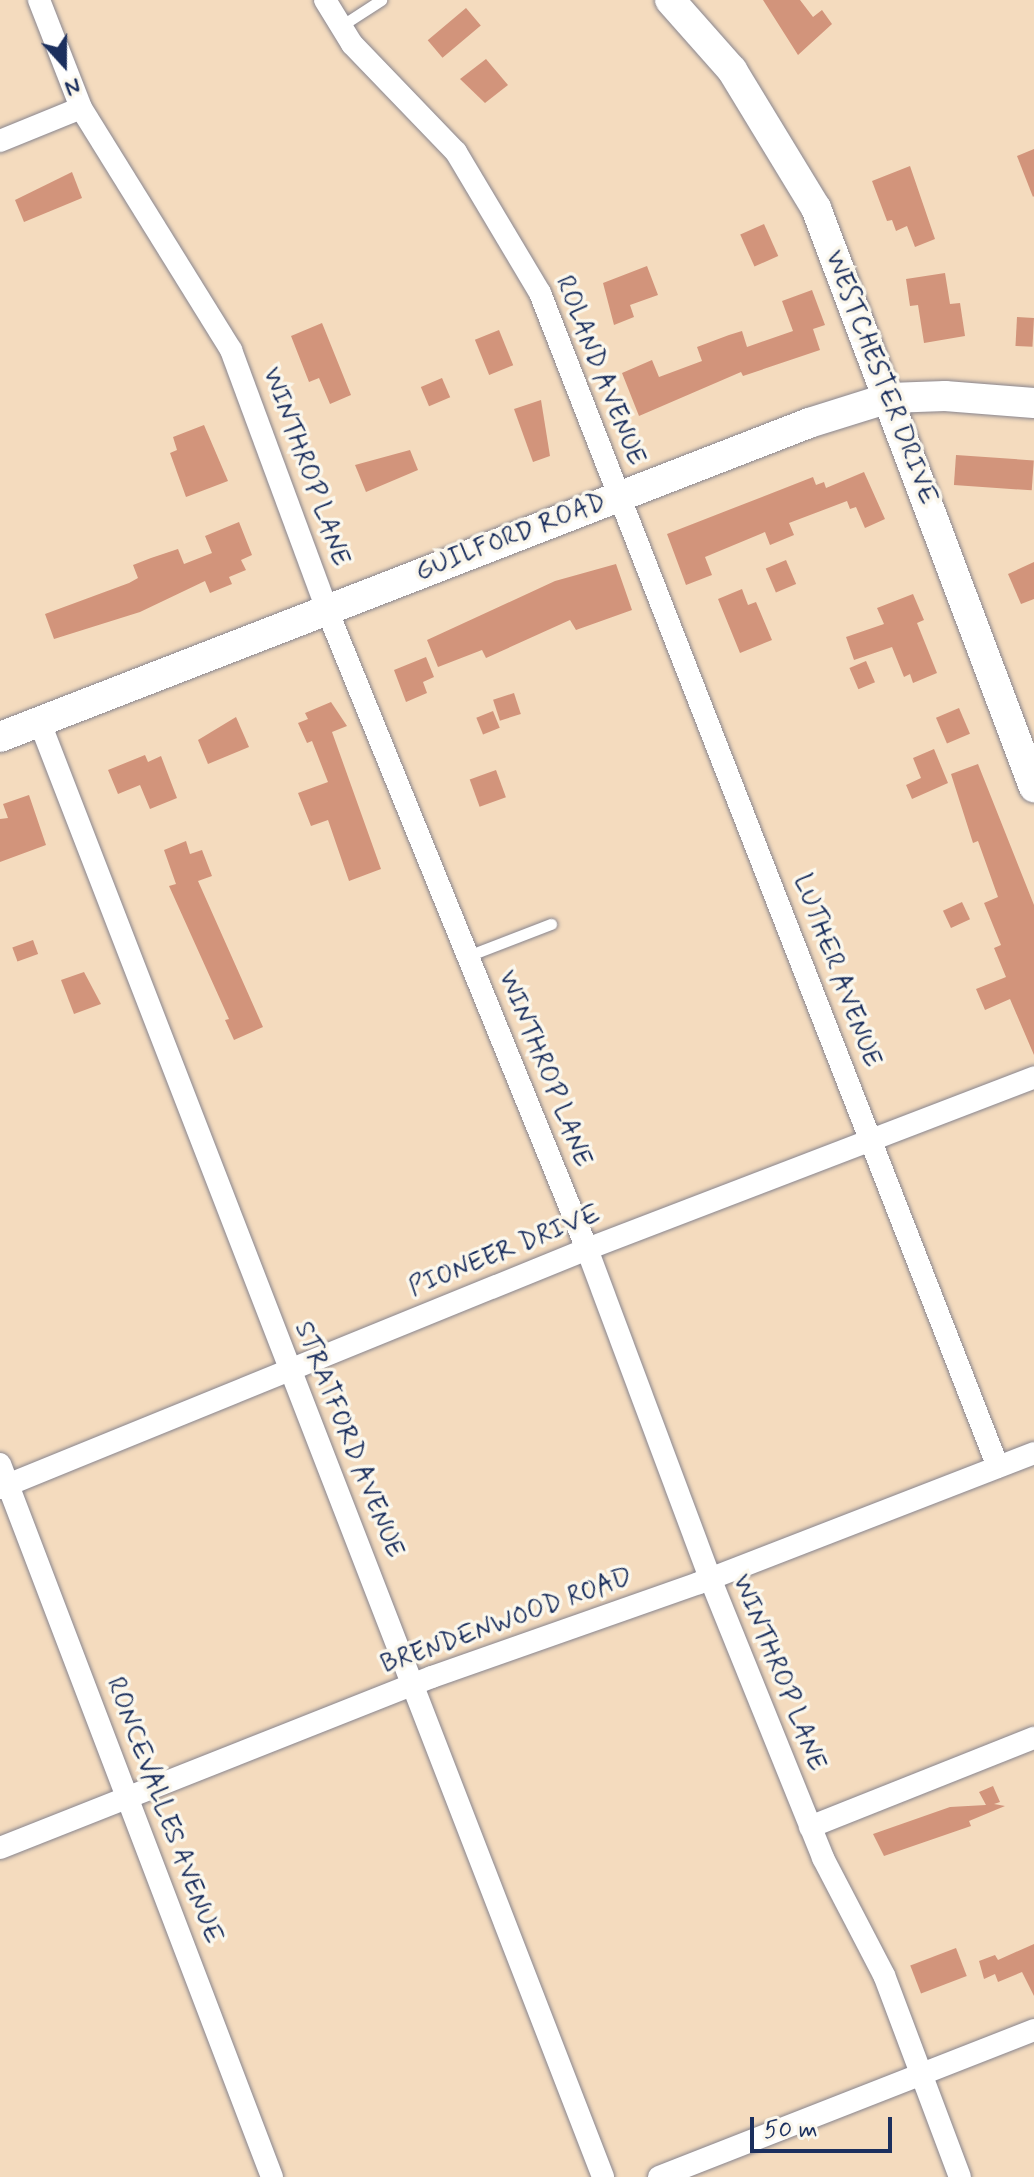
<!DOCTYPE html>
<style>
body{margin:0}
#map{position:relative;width:1034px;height:2177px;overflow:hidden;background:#f4dbbe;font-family:Mynerve,sans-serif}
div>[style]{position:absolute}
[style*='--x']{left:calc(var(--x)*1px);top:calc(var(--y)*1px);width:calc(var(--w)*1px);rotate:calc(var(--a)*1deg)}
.building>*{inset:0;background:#d2947b;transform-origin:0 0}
.roads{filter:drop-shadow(0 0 2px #88858e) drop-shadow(0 0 2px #88858e)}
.lane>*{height:11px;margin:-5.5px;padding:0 5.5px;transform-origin:5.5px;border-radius:5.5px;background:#fff}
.street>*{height:22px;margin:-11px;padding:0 11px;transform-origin:11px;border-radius:11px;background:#fff}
.secondary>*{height:30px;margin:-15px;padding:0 15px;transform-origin:15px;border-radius:15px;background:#fff}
span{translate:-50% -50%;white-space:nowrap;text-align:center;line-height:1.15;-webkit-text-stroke:7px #fbf7ec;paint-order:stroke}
.street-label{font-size:26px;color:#1b2f5e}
.north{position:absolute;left:24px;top:24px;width:80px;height:80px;-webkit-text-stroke:6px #fbf7ec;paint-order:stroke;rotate:159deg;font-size:22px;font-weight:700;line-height:32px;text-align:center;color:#1b2f5e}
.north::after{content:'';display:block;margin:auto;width:28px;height:36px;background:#1b2f5e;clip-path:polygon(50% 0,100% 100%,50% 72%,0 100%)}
.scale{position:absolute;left:750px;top:2117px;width:142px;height:36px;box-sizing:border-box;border:4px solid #1b2f5e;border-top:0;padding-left:10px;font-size:24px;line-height:28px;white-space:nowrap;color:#1b2f5e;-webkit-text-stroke:6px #fbf7ec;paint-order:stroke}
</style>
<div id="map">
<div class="building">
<i style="clip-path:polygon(763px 0,800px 0,813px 17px,822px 10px,832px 24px,798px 55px)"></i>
<i style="left:466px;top:8px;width:23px;height:50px;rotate:50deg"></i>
<i style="clip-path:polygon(486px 59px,508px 85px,485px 103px,460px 79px)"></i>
<i style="clip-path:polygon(1034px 149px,1034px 196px,1033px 197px,1017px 156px)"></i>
<i style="clip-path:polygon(910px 166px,935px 239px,915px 247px,907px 226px,896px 231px,892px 220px,887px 221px,872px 181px)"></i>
<i style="clip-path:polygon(72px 172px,82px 198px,24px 222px,15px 200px)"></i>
<i style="left:764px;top:224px;width:35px;height:26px;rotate:66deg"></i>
<i style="clip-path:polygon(647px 266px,658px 295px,630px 305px,634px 317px,614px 325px,603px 283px)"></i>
<i style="clip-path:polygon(945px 273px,950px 304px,960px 303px,965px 336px,924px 343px,918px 305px,910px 306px,906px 279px)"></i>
<i style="clip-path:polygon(812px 290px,825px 325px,813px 329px,820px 350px,743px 376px,741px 372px,639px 416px,622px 373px,652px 360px,659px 377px,702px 361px,697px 347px,729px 335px,742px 331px,747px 347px,793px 331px,782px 301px)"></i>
<i style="left:1017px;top:317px;width:17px;height:29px;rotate:3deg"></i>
<i style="clip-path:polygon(322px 323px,351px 395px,330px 404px,319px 378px,309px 382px,291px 336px)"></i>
<i style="left:499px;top:330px;width:38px;height:26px;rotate:68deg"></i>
<i style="left:442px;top:378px;width:21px;height:23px;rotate:67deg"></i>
<i style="clip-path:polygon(541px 400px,550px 456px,533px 462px,514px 409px)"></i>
<i style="clip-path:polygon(204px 425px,228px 481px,186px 497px,170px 453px,177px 450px,173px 437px)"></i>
<i style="clip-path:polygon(410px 450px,418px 470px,366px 492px,355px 465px)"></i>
<i style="left:956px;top:455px;width:78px;height:30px;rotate:4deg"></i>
<i style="clip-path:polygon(864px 472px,885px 519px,865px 528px,856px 507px,850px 509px,847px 501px,789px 523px,794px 535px,770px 545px,765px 532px,705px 557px,712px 575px,686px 585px,667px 534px,813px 477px,816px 485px,824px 482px,826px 488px)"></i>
<i style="clip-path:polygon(239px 522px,252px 555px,241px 560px,246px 570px,229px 577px,232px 584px,210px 593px,205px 581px,140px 612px,54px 639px,45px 614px,129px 583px,138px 578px,133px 565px,151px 558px,178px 549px,184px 564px,212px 553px,205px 536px)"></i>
<i style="left:786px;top:560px;width:26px;height:22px;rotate:67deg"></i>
<i style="clip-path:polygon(1034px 562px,1034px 599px,1021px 604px,1008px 574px)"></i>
<i style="clip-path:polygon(616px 564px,632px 610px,576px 630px,570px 620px,486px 658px,482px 650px,438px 667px,427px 640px,555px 581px)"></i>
<i style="clip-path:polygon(742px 589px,748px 605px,756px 602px,772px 640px,740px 653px,718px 599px)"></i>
<i style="clip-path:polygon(913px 594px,924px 620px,917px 623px,937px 673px,913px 683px,910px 674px,904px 677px,892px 647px,854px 660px,846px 637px,884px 624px,877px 608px)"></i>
<i style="clip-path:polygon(426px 657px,434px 677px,423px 682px,427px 693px,406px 702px,394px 670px)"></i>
<i style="left:866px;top:661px;width:23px;height:18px;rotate:67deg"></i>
<i style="left:514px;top:693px;width:22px;height:22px;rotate:72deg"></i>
<i style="clip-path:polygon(331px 702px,347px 726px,332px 732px,381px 869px,349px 881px,328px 820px,311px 826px,298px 793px,328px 782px,312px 741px,307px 743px,298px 723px,308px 719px,305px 713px)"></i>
<i style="left:959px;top:708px;width:28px;height:25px;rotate:67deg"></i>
<i style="left:493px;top:711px;width:18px;height:18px;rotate:68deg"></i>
<i style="clip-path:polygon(236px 717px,249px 747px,208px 764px,198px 740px)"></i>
<i style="clip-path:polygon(934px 749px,948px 783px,912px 799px,906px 785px,921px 778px,913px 758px)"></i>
<i style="clip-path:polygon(145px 755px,148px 762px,161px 756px,177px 798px,150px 809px,140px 785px,118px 794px,108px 770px)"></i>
<i style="clip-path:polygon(978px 764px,1034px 905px,1034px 1055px,1010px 999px,985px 1010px,976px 989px,1006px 977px,994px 948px,1001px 945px,984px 903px,998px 897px,978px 841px,973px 843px,951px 774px)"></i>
<i style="left:496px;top:770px;width:29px;height:28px;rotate:70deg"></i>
<i style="clip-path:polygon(29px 795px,46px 845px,0 862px,0 819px,8px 818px,3px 804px)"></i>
<i style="clip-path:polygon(186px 841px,190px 854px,202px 850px,212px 876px,198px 881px,263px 1027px,234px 1040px,225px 1020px,229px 1019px,169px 886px,176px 884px,164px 850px)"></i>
<i style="left:962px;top:902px;width:19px;height:21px;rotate:65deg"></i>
<i style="left:33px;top:940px;width:15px;height:22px;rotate:70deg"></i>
<i style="clip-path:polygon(84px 972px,101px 1004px,74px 1014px,61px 980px)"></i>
<i style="clip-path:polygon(993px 1786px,1000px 1802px,994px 1804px,1005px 1806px,969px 1821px,971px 1826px,884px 1856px,873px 1834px,950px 1807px,986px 1805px,979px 1792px)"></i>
<i style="clip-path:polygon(1034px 1944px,1034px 1996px,1022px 1972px,998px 1982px,995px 1974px,984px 1979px,979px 1961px,995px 1955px,998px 1960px)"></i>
<i style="left:956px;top:1948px;width:30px;height:49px;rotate:69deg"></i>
</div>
<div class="roads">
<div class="lane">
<i style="--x:341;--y:26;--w:48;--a:-33"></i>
<i style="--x:468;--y:956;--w:89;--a:-21.1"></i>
</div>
<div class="street">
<i style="--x:39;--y:0;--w:116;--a:68.7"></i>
<i style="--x:81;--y:108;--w:285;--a:58.2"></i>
<i style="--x:231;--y:350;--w:277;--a:69.7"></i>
<i style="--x:327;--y:610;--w:690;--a:67.86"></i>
<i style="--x:587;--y:1249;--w:351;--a:69.5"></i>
<i style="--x:710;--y:1578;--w:302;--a:68"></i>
<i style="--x:823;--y:1858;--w:132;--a:62.5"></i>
<i style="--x:884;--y:1975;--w:216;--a:69.4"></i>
<i style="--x:325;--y:0;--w:52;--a:58.5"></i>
<i style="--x:352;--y:44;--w:150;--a:46.1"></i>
<i style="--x:456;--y:152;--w:164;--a:59.2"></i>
<i style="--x:540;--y:293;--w:1260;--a:68.69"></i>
<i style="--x:0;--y:141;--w:87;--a:-22.2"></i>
<i style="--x:40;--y:723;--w:1559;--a:68.83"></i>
<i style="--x:0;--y:1464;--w:763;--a:69.12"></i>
<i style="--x:0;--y:1488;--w:634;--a:-22.15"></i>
<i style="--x:587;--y:1249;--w:479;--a:-21"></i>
<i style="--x:810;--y:1827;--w:241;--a:-21.7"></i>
<i style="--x:0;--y:1848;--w:465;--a:-21.6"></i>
<i style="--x:432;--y:1677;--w:283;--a:-19.4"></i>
<i style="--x:699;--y:1583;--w:359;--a:-21.2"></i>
<i style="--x:659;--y:2177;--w:403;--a:-21.4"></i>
</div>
<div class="secondary">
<i style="--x:670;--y:0;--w:94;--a:48.5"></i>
<i style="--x:732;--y:70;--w:162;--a:58.7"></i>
<i style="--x:816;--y:208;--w:619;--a:69.37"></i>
<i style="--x:0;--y:737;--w:868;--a:-21.21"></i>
<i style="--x:809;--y:423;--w:84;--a:-17.4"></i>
<i style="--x:889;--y:398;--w:56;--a:-2"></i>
<i style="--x:945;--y:396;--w:89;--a:4.5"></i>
</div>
</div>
<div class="street-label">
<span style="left:599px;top:371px;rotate:68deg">ROLAND AVENUE</span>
<span style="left:880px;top:378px;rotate:69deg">WESTCHESTER DRIVE</span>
<span style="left:305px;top:467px;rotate:70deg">WINTHROP LANE</span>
<span style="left:511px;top:538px;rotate:-21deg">GUILFORD ROAD</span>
<span style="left:836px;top:971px;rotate:69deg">LUTHER AVENUE</span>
<span style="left:544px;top:1069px;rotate:68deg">WINTHROP LANE</span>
<span style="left:505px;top:1252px;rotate:-22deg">PIONEER DRIVE</span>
<span style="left:348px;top:1440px;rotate:68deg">STRATFORD AVENUE</span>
<span style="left:507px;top:1622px;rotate:-20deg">BRENDENWOOD ROAD</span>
<span style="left:778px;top:1673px;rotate:68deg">WINTHROP LANE</span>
<span style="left:163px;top:1811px;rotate:69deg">RONCEVALLES AVENUE</span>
</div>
<div class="north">N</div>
<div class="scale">50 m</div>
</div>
